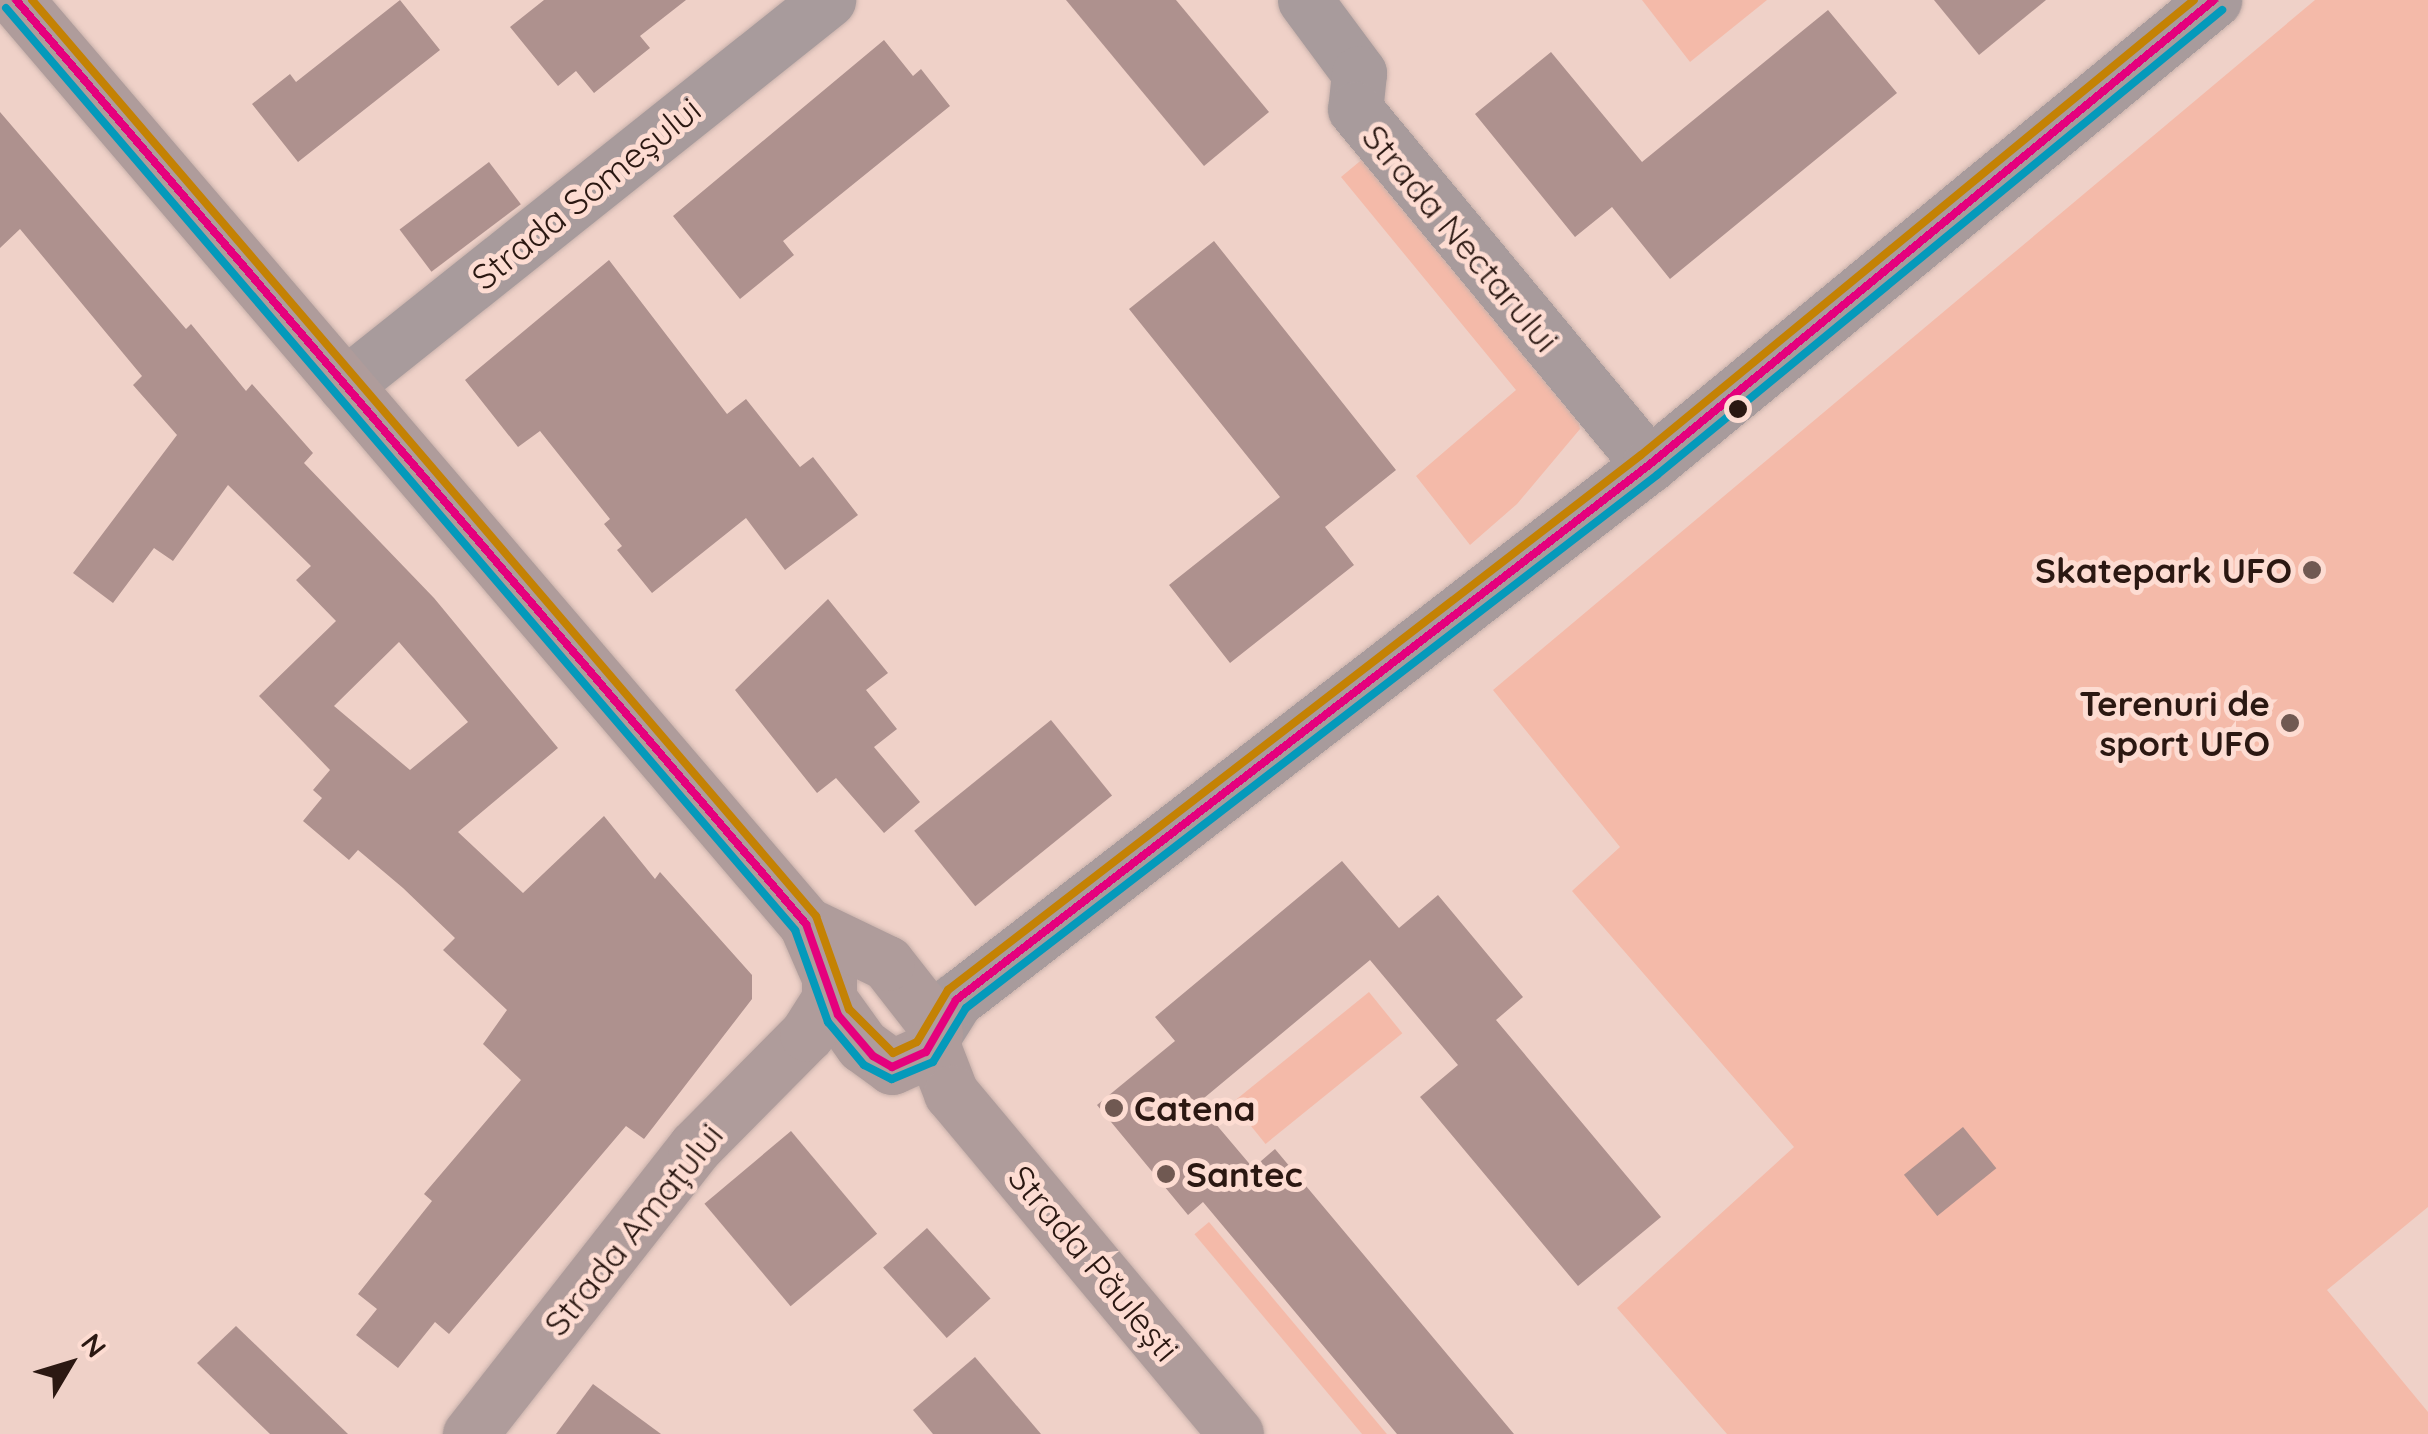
<!DOCTYPE html>
<meta charset="utf-8">
<style>
body{margin:0}
#map{position:relative;width:2428px;height:1434px;overflow:hidden;background:#efd1c8;font-family:Quicksand,sans-serif}
div>[style]{position:absolute}
[style*='--x']{left:calc(var(--x)*1px);top:calc(var(--y)*1px);width:calc(var(--w)*1px);rotate:calc(var(--a)*1deg)}
.green>*{inset:0;background:#f4baa9;transform-origin:0 0}
.building>*{inset:0;background:#ae918e;transform-origin:0 0}
.roads{filter:drop-shadow(0 0 2px #c8b1ab) drop-shadow(0 0 2px #c8b1ab)}
.minor>*{height:55px;margin:-27.5px;padding:0 27.5px;transform-origin:27.5px;border-radius:27.5px;background:#a89b9c}
.major>*{height:55px;margin:-27.5px;padding:0 27.5px;transform-origin:27.5px;border-radius:27.5px;background:#af9c9b}
.bus-1>*{height:8px;margin:-4px;padding:0 4px;transform-origin:4px;border-radius:4px;background:#e5007d}
.bus-2>*{height:8px;margin:-4px;padding:0 4px;transform-origin:4px;border-radius:4px;background:#049abb}
.bus-3>*{height:8px;margin:-4px;padding:0 4px;transform-origin:4px;border-radius:4px;background:#c48204}
.dots>*{width:28px;height:28px;translate:-50% -50%;box-sizing:border-box;border:5px solid #fddcd2;border-radius:50%}
span{translate:-50% -50%;white-space:nowrap;text-align:center;line-height:1.15;-webkit-text-stroke:10px #fddcd2;paint-order:stroke}
.street-label{font-size:35px;color:#2b1812}
.poi-label{font-size:35px;color:#2b1812;font-weight:700}
.right{translate:-100% -50%;text-align:right}
.left{translate:0 -50%;text-align:left}
.north{position:absolute;left:20px;top:1314px;width:100px;height:100px;-webkit-text-stroke:8px #fddcd2;paint-order:stroke;rotate:52deg;font-size:28px;font-weight:700;line-height:40px;text-align:center;color:#2b1812}
.north::after{content:'';display:block;margin:auto;width:35px;height:45px;background:#2b1812;clip-path:polygon(50% 0,100% 100%,50% 72%,0 100%)}
</style>
<div id="map">
<div class="green">
<i style="clip-path:polygon(1642px 0,1767px 0,1690px 62px)"></i>
<i style="clip-path:polygon(2315px 0,2428px 0,2428px 1207px,2327px 1290px,2428px 1412px,2428px 1434px,1727px 1434px,1617px 1308px,1794px 1147px,1572px 891px,1620px 847px,1493px 690px)"></i>
<i style="clip-path:polygon(1371px 152px,1575px 401px,1580px 429px,1517px 504px,1470px 545px,1416px 476px,1516px 390px,1341px 177px)"></i>
<i style="left:1369px;top:992px;width:53px;height:176px;rotate:51deg"></i>
<i style="left:1209px;top:1222px;width:277px;height:19px;rotate:50deg"></i>
</div>
<div class="building">
<i style="clip-path:polygon(400px 0,440px 50px,298px 162px,252px 104px,290px 74px,296px 82px)"></i>
<i style="clip-path:polygon(544px 0,686px 0,640px 36px,650px 48px,594px 93px,576px 71px,558px 86px,510px 27px)"></i>
<i style="clip-path:polygon(1066px 0,1176px 0,1269px 112px,1204px 166px)"></i>
<i style="clip-path:polygon(1934px 0,2046px 0,1979px 55px)"></i>
<i style="clip-path:polygon(1828px 10px,1897px 93px,1670px 279px,1612px 207px,1575px 237px,1475px 114px,1551px 52px,1642px 162px)"></i>
<i style="clip-path:polygon(884px 40px,913px 76px,921px 69px,950px 106px,783px 241px,794px 255px,740px 299px,673px 216px)"></i>
<i style="clip-path:polygon(evenodd,0 112px,186px 329px,191px 324px,246px 391px,252px 384px,313px 453px,304px 463px,434px 598px,558px 748px,458px 832px,523px 893px,604px 816px,655px 879px,660px 872px,752px 975px,752px 999px,644px 1139px,626px 1126px,449px 1334px,435px 1322px,398px 1368px,356px 1335px,377px 1309px,358px 1294px,432px 1201px,424px 1194px,521px 1080px,483px 1044px,507px 1010px,443px 950px,455px 938px,403px 888px,358px 850px,349px 860px,303px 821px,322px 798px,313px 790px,330px 770px,259px 696px,336px 621px,296px 580px,311px 566px,228px 485px,173px 561px,154px 548px,113px 603px,73px 573px,177px 435px,133px 385px,142px 376px,20px 229px,0 248px,0 112px,399px 642px,468px 722px,410px 770px,334px 706px,399px 642px)"></i>
<i style="left:489px;top:162px;width:53px;height:112px;rotate:53deg"></i>
<i style="clip-path:polygon(1214px 241px,1396px 470px,1325px 527px,1354px 565px,1230px 663px,1169px 585px,1280px 497px,1129px 309px)"></i>
<i style="clip-path:polygon(609px 260px,727px 414px,746px 399px,800px 467px,813px 457px,858px 515px,785px 570px,746px 518px,652px 593px,617px 550px,622px 546px,604px 524px,610px 519px,540px 431px,518px 447px,465px 380px)"></i>
<i style="clip-path:polygon(828px 599px,888px 673px,866px 690px,897px 729px,874px 747px,920px 802px,884px 833px,836px 778px,817px 793px,735px 690px)"></i>
<i style="left:1051px;top:720px;width:97px;height:176px;rotate:51deg"></i>
<i style="clip-path:polygon(1342px 861px,1399px 928px,1438px 895px,1523px 997px,1496px 1020px,1661px 1217px,1578px 1286px,1420px 1097px,1458px 1065px,1370px 960px,1198px 1103px,1253px 1168px,1275px 1149px,1514px 1434px,1397px 1434px,1203px 1202px,1188px 1215px,1097px 1105px,1175px 1041px,1155px 1017px)"></i>
<i style="left:1963px;top:1127px;width:53px;height:76px;rotate:51deg"></i>
<i style="left:791px;top:1131px;width:134px;height:113px;rotate:50deg"></i>
<i style="left:927px;top:1228px;width:95px;height:59px;rotate:48deg"></i>
<i style="clip-path:polygon(236px 1326px,348px 1434px,270px 1434px,197px 1363px)"></i>
<i style="clip-path:polygon(975px 1357px,1041px 1434px,933px 1434px,913px 1410px)"></i>
<i style="clip-path:polygon(593px 1384px,661px 1434px,556px 1434px)"></i>
</div>
<div class="roads">
<div class="minor">
<i style="--x:1305;--y:0;--w:91;--a:53.5"></i>
<i style="--x:1359;--y:73;--w:36;--a:96"></i>
<i style="--x:1355;--y:109;--w:462;--a:50.4"></i>
<i style="--x:345;--y:385;--w:618;--a:-38.56"></i>
<i style="--x:935;--y:1033;--w:39;--a:-58"></i>
<i style="--x:956;--y:1000;--w:875;--a:-37.67"></i>
<i style="--x:1649;--y:465;--w:732;--a:-39.45"></i>
</div>
<div class="major">
<i style="--x:16;--y:0;--w:1216;--a:49.47"></i>
<i style="--x:806;--y:924;--w:58;--a:66.5"></i>
<i style="--x:829;--y:977;--w:22;--a:90"></i>
<i style="--x:829;--y:999;--w:57;--a:54.3"></i>
<i style="--x:862;--y:1045;--w:37;--a:36"></i>
<i style="--x:892;--y:1067;--w:37;--a:-24"></i>
<i style="--x:926;--y:1052;--w:21;--a:-65"></i>
<i style="--x:935;--y:1033;--w:16;--a:-108"></i>
<i style="--x:930;--y:1018;--w:70;--a:-128"></i>
<i style="--x:887;--y:963;--w:90;--a:-154.3"></i>
<i style="--x:932;--y:1044;--w:53;--a:68.8"></i>
<i style="--x:951;--y:1093;--w:444;--a:50.1"></i>
<i style="--x:470;--y:1434;--w:365;--a:-51.9"></i>
<i style="--x:695;--y:1147;--w:159;--a:-45.3"></i>
<i style="--x:807;--y:1034;--w:41;--a:-57.8"></i>
</div>
</div>
<div class="bus-1">
<i style="--x:16;--y:0;--w:1216;--a:49.47"></i>
<i style="--x:806;--y:924;--w:96;--a:70.6"></i>
<i style="--x:838;--y:1015;--w:54;--a:49.5"></i>
<i style="--x:873;--y:1056;--w:22;--a:30"></i>
<i style="--x:892;--y:1067;--w:37;--a:-24"></i>
<i style="--x:926;--y:1052;--w:60;--a:-60"></i>
<i style="--x:956;--y:1000;--w:875;--a:-37.67"></i>
<i style="--x:1649;--y:465;--w:732;--a:-39.45"></i>
</div>
<div class="bus-2">
<i style="--x:6;--y:8;--w:1214;--a:49.44"></i>
<i style="--x:795;--y:930;--w:98;--a:70.3"></i>
<i style="--x:828;--y:1022;--w:56;--a:50.1"></i>
<i style="--x:864;--y:1065;--w:31;--a:27"></i>
<i style="--x:892;--y:1079;--w:44;--a:-22.5"></i>
<i style="--x:933;--y:1062;--w:63;--a:-58.6"></i>
<i style="--x:966;--y:1008;--w:873;--a:-37.64"></i>
<i style="--x:1657;--y:475;--w:732;--a:-39.45"></i>
</div>
<div class="bus-3">
<i style="--x:32;--y:0;--w:1206;--a:49.44"></i>
<i style="--x:816;--y:916;--w:99;--a:70.5"></i>
<i style="--x:849;--y:1009;--w:62;--a:45"></i>
<i style="--x:893;--y:1053;--w:26;--a:-25"></i>
<i style="--x:917;--y:1042;--w:61;--a:-59.2"></i>
<i style="--x:948;--y:990;--w:875;--a:-37.67"></i>
<i style="--x:1641;--y:455;--w:716;--a:-39.45"></i>
</div>
<div class="dots">
<i style="left:1738px;top:409px;background:#2b1812"></i>
<i style="left:2312px;top:570px;background:#705952"></i>
<i style="left:2290px;top:723px;background:#705952"></i>
<i style="left:1114px;top:1108px;background:#705952"></i>
<i style="left:1166px;top:1174px;background:#705952"></i>
</div>
<div class="street-label">
<span style="left:586px;top:193px;rotate:-39deg">Strada Someșului</span>
<span style="left:1461px;top:238px;rotate:50deg">Strada Nectarului</span>
<span style="left:633px;top:1229px;rotate:-51deg">Strada Amațului</span>
<span style="left:1094px;top:1263px;rotate:50deg">Strada Păulești</span>
</div>
<div class="poi-label">
<span class="right" style="left:2292px;top:570px">Skatepark UFO</span>
<span class="right" style="left:2270px;top:723px">Terenuri de<br>sport UFO</span>
<span class="left" style="left:1134px;top:1108px">Catena</span>
<span class="left" style="left:1186px;top:1174px">Santec</span>
</div>
<div class="north">N</div>
</div>
